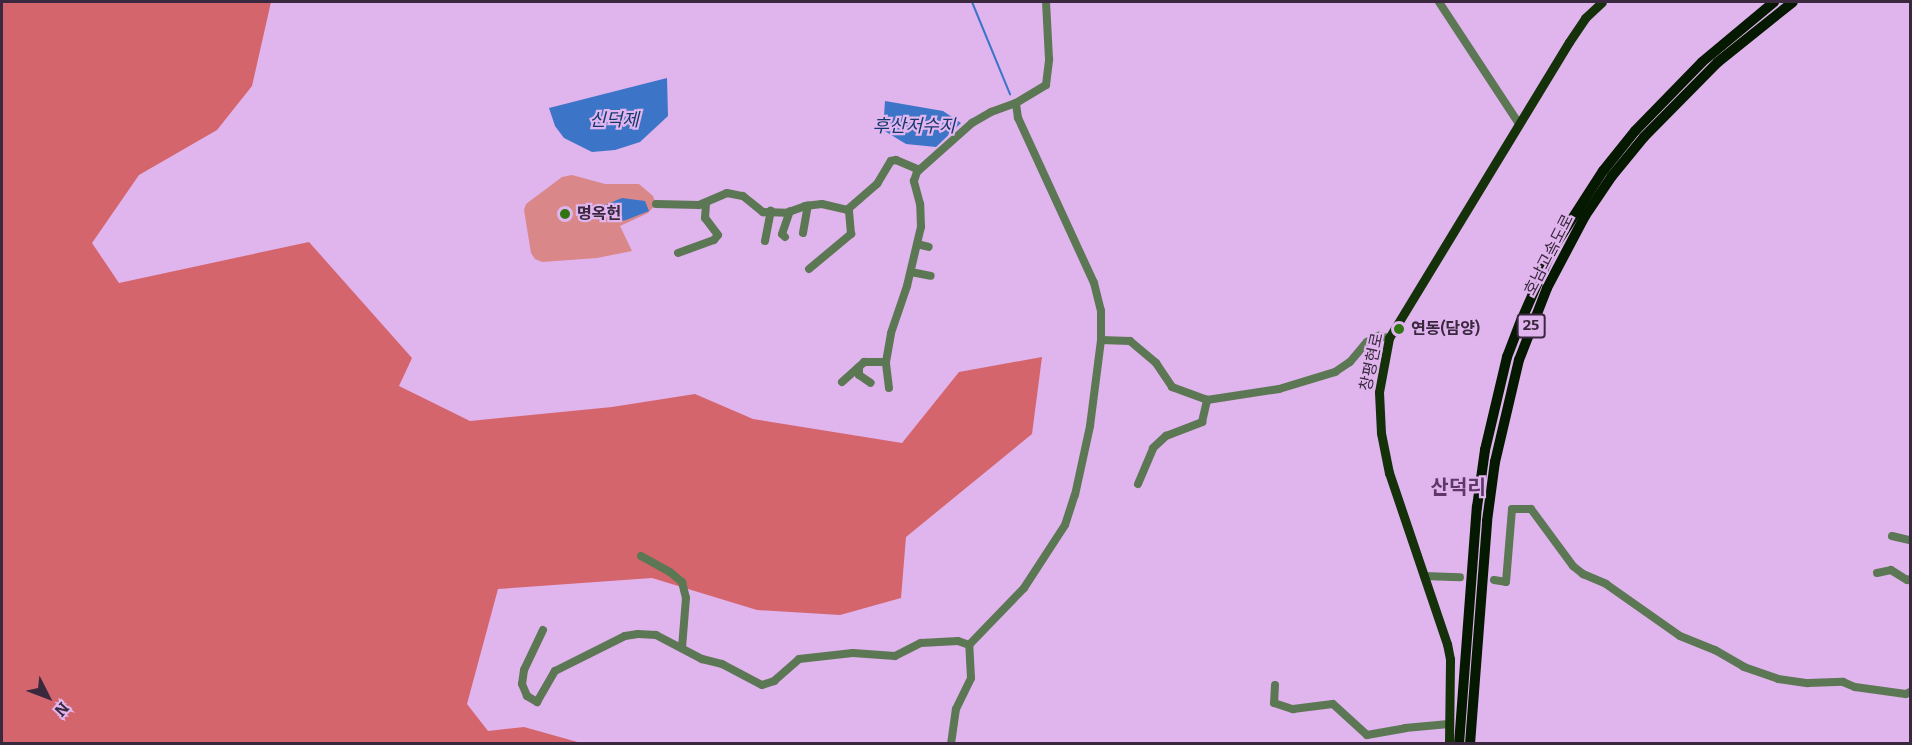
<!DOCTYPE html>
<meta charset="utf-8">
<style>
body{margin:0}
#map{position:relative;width:1912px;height:745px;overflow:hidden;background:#e0b4ed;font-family:Bitter,"Noto Sans KR",serif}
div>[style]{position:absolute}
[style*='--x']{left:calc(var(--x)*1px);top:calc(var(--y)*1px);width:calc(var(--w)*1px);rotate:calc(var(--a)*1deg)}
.green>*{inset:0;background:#d98789}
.forest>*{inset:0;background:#d5656c}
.water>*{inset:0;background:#3c74c7}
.stream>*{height:2px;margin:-1px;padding:0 1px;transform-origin:1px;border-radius:1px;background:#3c74c7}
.minor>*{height:8px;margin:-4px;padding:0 4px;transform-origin:4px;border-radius:4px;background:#5c7753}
.major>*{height:9px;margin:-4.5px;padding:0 4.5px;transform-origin:4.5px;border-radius:4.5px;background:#15310a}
.highway>*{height:10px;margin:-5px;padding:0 5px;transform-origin:5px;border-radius:5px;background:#051800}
.dots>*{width:16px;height:16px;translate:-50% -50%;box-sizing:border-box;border:3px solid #e0b4ed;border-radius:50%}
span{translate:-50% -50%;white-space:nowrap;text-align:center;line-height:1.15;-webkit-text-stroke:4.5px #e0b4ed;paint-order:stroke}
.shield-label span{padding:2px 4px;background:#e0b4ed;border:2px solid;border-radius:4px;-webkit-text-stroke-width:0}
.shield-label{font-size:15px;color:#39283e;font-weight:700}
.poi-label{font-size:16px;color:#39283e;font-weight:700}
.left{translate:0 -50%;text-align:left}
.street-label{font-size:16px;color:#39283e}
.water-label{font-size:18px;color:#14396f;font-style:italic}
.quarter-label{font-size:20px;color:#5e3869;font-weight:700}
.frame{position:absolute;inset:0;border:3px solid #39283e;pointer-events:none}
.north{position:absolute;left:18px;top:667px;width:60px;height:60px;-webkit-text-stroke:4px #e0b4ed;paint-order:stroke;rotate:132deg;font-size:16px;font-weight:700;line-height:24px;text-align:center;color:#39283e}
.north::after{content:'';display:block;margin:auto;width:21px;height:27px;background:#39283e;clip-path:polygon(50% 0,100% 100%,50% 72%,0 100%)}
</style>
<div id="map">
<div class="green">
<i style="clip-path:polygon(572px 175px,605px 184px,639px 184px,653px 196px,656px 204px,648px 213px,620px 226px,632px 251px,597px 258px,542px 262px,535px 259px,531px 253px,524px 210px,526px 204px,562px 177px)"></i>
</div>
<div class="forest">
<i style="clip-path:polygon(6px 2px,271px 2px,252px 86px,217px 130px,139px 175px,92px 243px,119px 283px,309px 242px,412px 358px,399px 386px,470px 421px,612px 407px,695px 394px,753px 419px,902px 443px,959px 372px,1042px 357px,1032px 434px,906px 537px,901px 598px,840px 615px,757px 610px,652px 578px,498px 589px,467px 704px,488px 731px,524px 727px,581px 743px,2px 744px,2px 3px)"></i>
</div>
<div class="water">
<i style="clip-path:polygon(667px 78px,668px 116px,640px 142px,615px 150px,592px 152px,564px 138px,555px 126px,549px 108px)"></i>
<i style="clip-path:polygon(885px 101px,943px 111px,961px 123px,936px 147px,906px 144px,883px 130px)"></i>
<i style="clip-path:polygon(622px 198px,645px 201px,649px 211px,626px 220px,613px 222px,608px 213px,603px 212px,600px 207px)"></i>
</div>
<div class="stream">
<i style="--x:972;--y:2;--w:100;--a:67.6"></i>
</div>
<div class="minor">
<i style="--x:1439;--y:2;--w:146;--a:56.7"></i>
<i style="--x:656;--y:204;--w:43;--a:1.3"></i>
<i style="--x:699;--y:205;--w:30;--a:-23"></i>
<i style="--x:727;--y:193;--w:16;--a:11"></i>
<i style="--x:743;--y:196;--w:26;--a:39"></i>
<i style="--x:763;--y:212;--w:23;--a:2"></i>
<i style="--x:786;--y:213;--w:20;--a:-20"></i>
<i style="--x:805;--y:206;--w:17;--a:-7"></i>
<i style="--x:822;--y:204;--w:26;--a:13"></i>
<i style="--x:847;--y:210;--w:40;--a:-41"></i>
<i style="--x:877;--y:184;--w:27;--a:-59"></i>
<i style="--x:891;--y:161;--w:5;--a:-11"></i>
<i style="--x:896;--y:160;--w:25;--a:23"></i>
<i style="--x:803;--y:233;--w:28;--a:-80"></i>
<i style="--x:785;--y:237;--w:4;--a:-135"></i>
<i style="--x:782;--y:234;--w:24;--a:-71"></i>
<i style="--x:765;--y:241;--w:31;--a:-79"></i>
<i style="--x:917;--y:244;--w:12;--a:14"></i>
<i style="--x:678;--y:253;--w:38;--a:-20"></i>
<i style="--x:714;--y:240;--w:6;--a:-51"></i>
<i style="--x:718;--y:235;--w:21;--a:-127"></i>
<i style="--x:705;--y:218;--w:15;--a:-86"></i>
<i style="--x:809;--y:269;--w:55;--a:-39.8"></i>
<i style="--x:851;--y:234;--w:25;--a:-95"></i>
<i style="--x:911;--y:272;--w:20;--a:11"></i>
<i style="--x:1101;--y:340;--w:29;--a:2"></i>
<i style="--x:1130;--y:341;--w:34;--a:40"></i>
<i style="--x:1156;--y:363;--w:29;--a:56"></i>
<i style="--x:1172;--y:387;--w:37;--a:20"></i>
<i style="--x:859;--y:367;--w:8;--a:90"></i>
<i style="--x:859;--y:375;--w:14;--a:34"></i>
<i style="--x:842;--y:382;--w:30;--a:-42"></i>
<i style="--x:864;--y:362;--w:22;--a:0"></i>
<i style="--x:889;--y:388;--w:26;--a:-97"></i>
<i style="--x:886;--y:362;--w:29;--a:-80"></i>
<i style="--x:891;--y:333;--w:50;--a:-71.2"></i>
<i style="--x:907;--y:286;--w:61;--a:-76.7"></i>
<i style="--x:921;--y:227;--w:23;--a:-92"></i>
<i style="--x:920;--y:204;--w:24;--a:-105"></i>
<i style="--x:914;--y:181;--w:9;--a:-72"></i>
<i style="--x:917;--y:172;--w:74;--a:-41.7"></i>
<i style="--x:972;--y:123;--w:22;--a:-30"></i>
<i style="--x:991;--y:112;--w:27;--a:-20"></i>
<i style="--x:1016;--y:103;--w:35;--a:-31"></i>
<i style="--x:1046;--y:85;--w:26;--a:-83"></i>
<i style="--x:1049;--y:59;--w:57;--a:-93"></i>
<i style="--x:1138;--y:484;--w:39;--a:-67"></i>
<i style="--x:1153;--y:448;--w:18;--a:-43"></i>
<i style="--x:1166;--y:436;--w:39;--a:-21"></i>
<i style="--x:1202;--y:422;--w:23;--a:-77"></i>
<i style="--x:1207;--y:400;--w:73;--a:-8.7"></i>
<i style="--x:1279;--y:389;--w:59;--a:-16.9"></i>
<i style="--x:1335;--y:372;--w:18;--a:-34"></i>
<i style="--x:1350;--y:362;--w:26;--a:-50"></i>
<i style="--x:1367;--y:342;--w:13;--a:-29"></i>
<i style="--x:1378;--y:336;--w:11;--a:10"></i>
<i style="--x:1892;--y:536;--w:18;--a:13"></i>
<i style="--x:641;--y:556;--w:33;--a:29"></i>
<i style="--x:670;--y:572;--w:16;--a:40"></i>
<i style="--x:682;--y:582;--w:16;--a:76"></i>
<i style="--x:686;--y:598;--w:50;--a:94.6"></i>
<i style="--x:1877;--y:573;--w:14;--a:-12"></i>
<i style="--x:1891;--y:570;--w:19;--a:32"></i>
<i style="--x:1907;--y:580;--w:3;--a:-18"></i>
<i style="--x:1424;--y:576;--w:36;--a:2"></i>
<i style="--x:1494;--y:580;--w:12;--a:9"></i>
<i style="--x:1506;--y:582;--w:73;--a:-85.3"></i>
<i style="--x:1512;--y:509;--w:19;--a:0"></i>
<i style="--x:1531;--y:509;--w:71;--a:53.6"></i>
<i style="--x:1573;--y:566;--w:13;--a:39"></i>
<i style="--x:1583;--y:574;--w:25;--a:23"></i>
<i style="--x:1606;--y:584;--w:90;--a:35.1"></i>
<i style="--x:1680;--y:636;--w:38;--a:22"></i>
<i style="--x:1715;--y:650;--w:34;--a:30"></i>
<i style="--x:1744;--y:667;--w:36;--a:19"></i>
<i style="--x:1778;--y:679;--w:30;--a:8"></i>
<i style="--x:1808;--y:683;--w:35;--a:-2"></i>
<i style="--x:1843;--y:682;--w:13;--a:23"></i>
<i style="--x:1855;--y:687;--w:51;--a:7.8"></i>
<i style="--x:1906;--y:694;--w:4;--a:-27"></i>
<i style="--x:543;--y:630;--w:44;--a:115.4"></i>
<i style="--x:524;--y:670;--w:14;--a:98"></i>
<i style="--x:522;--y:684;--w:13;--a:67"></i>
<i style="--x:527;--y:696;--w:12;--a:31"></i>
<i style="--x:537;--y:702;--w:36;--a:-60"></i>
<i style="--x:555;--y:671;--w:78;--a:-26.6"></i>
<i style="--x:625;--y:636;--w:13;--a:-9"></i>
<i style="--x:638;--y:634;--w:18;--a:3"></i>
<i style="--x:656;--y:635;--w:52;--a:27.6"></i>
<i style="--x:702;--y:659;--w:21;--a:14"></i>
<i style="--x:722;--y:664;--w:45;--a:27.7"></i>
<i style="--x:762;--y:685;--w:13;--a:-18"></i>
<i style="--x:774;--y:681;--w:33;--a:-41"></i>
<i style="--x:799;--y:659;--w:54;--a:-6.3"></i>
<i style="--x:853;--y:653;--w:42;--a:4.1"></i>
<i style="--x:895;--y:656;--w:29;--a:-27"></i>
<i style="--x:921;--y:643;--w:37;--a:-3"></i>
<i style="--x:958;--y:641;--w:12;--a:20"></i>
<i style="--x:1275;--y:685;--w:18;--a:93"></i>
<i style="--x:1274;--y:703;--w:20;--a:18"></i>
<i style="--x:1293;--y:709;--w:40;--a:-7.1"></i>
<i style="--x:1333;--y:704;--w:46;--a:42.4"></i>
<i style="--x:1367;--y:735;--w:39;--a:-10"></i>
<i style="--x:1405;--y:728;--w:44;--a:-5.2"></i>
<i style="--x:951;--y:744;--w:35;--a:-82"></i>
<i style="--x:956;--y:709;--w:34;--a:-64"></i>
<i style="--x:971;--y:678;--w:33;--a:-93"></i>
<i style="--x:969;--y:645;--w:79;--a:-46"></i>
<i style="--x:1024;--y:588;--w:75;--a:-56.9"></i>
<i style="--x:1065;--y:525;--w:32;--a:-72"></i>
<i style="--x:1075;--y:495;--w:71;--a:-77.7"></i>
<i style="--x:1090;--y:426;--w:87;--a:-82.7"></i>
<i style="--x:1101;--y:340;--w:29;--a:-90"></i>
<i style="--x:1101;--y:311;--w:29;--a:-104"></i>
<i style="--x:1094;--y:283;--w:182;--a:-114.7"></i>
<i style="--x:1018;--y:118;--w:15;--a:-98"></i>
</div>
<div class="major">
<i style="--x:1449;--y:744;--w:85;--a:-89.3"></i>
<i style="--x:1450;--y:659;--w:15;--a:-101"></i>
<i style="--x:1447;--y:644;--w:181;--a:-108.7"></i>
<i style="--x:1389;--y:473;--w:41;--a:-101.3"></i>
<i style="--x:1381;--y:433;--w:41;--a:-92.8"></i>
<i style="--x:1379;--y:392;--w:55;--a:-79.5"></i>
<i style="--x:1389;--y:338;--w:346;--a:-58.7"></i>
<i style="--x:1569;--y:42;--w:29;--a:-56"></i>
<i style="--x:1585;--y:18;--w:23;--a:-43"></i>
</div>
<div class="highway">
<i style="--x:1459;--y:744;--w:238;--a:-85.7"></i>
<i style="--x:1477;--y:507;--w:58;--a:-82"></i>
<i style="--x:1485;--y:450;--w:96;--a:-76.7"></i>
<i style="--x:1507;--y:357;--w:39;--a:-69"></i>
<i style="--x:1521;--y:321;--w:77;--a:-66.4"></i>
<i style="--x:1552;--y:250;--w:94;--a:-57.2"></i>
<i style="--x:1603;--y:171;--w:51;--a:-51.3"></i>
<i style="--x:1635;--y:131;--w:96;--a:-45.8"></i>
<i style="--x:1702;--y:62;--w:94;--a:-39.8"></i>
<i style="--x:1470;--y:744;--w:224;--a:-85.6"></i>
<i style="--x:1487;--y:521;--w:60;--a:-82.3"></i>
<i style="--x:1495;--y:462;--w:105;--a:-76.8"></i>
<i style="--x:1519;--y:360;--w:77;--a:-68.7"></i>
<i style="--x:1547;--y:288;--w:81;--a:-62.2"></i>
<i style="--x:1585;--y:216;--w:48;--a:-56"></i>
<i style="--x:1612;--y:176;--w:50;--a:-50.6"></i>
<i style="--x:1644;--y:137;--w:105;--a:-45.4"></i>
<i style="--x:1718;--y:62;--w:96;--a:-38.7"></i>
</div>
<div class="dots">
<i style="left:565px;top:214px;background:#317412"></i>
<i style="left:1399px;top:329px;background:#317412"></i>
</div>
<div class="shield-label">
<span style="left:1531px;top:326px">25</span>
</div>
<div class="poi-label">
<span class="left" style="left:577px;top:214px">명옥헌</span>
<span class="left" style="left:1411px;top:329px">연동(담양)</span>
</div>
<div class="street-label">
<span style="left:1549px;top:255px;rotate:-63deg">호남고속도로</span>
<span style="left:1372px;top:362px;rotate:-78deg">창평현로</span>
</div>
<div class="water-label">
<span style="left:614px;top:120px">신덕제</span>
<span style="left:914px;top:126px">후산저수지</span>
</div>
<div class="quarter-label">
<span style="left:1458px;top:487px">산덕리</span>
</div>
<div class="frame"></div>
<div class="north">N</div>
</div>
